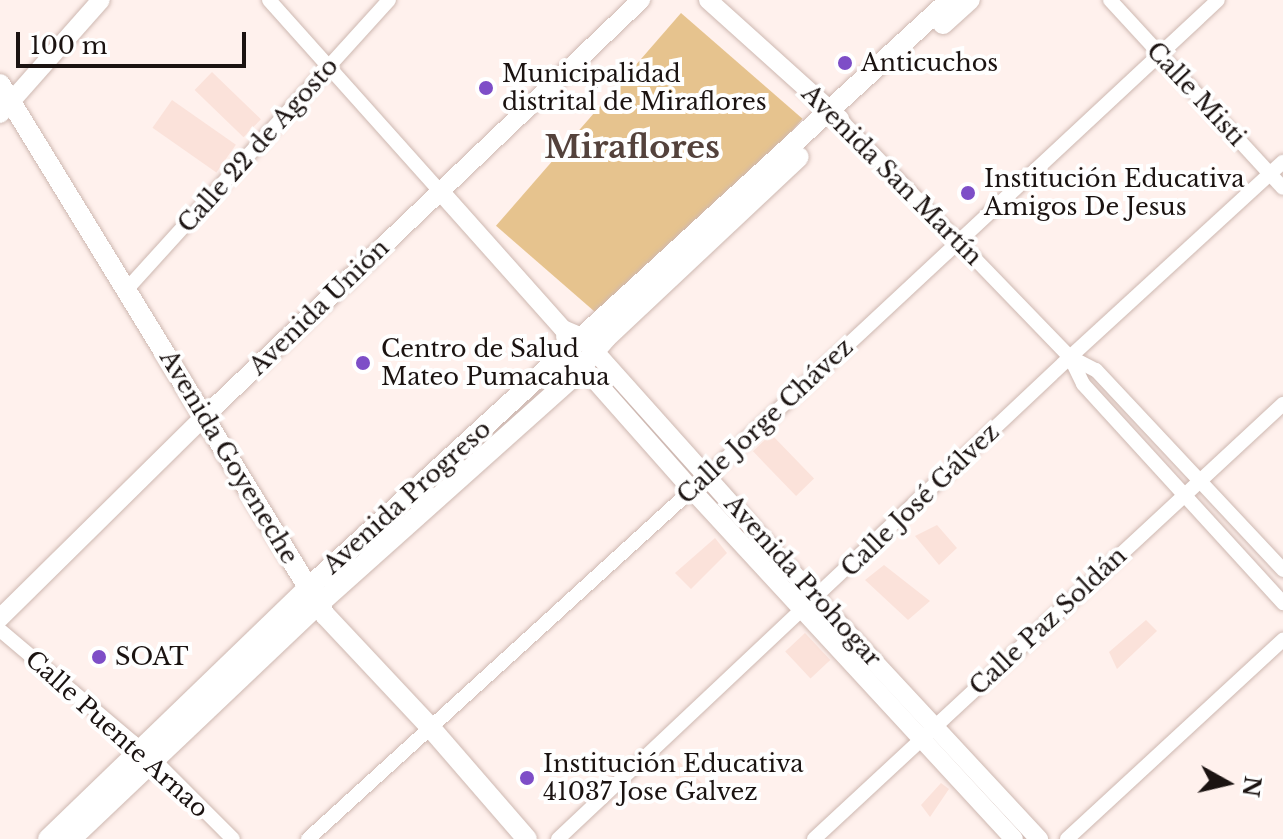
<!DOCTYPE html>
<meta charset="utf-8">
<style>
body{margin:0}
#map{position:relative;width:1283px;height:839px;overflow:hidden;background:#fff1ed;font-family:"Libre Baskerville",serif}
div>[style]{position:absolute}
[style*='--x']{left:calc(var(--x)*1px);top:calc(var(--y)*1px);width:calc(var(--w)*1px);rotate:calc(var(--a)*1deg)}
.built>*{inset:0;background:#fbe2da;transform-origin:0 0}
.green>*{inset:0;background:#e6c38e;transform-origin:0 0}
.water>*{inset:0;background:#f9d0dd}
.roads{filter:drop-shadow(0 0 2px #ceb8b1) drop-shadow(0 0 2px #ceb8b1)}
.minor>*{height:14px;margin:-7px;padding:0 7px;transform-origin:7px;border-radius:7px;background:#fff}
.tertiary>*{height:18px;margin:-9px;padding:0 9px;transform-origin:9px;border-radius:9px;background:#fff}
.secondary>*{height:20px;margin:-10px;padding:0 10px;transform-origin:10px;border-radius:10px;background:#fff}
.dots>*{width:22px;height:22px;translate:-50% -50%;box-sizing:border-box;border:4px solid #fff;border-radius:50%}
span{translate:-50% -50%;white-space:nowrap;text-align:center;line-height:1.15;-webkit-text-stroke:8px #fff;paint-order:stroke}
.poi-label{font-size:24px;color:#1b1311}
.left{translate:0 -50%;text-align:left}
.street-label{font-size:24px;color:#1b1311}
.district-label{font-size:32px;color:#54423c;font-weight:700}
.north{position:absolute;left:1187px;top:743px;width:80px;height:80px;-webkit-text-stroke:6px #fff;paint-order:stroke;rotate:98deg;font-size:22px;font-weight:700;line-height:32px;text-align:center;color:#1b1311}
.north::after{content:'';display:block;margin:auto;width:28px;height:36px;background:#1b1311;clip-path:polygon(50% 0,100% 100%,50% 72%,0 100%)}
.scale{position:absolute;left:16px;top:32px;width:230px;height:36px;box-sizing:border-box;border:4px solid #1b1311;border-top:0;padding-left:10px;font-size:24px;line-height:28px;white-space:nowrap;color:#1b1311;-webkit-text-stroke:6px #fff;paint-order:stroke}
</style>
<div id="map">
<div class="built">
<i style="left:212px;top:72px;width:68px;height:25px;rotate:44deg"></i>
<i style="left:172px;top:100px;width:78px;height:34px;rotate:35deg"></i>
<i style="left:771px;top:434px;width:62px;height:25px;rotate:46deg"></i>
<i style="clip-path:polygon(937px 525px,957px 548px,939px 565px,915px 536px)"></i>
<i style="clip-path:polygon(715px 538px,727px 553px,691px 589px,675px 573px)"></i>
<i style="clip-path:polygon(884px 565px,930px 601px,908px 620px,865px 580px)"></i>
<i style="clip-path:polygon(1146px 620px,1157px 631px,1117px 669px,1109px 652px)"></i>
<i style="left:805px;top:633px;width:37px;height:27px;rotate:47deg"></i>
<i style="clip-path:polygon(675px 758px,703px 784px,691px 794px,664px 765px)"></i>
<i style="clip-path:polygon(941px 783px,949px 789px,930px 817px,921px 805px)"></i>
</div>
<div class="green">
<i style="left:681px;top:13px;width:161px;height:282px;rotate:41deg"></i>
</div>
<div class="water">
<i style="clip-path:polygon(635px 135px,639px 141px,644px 140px,642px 146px,648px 148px,644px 158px,631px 162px,625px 158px,624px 143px)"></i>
</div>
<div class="roads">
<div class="minor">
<i style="--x:269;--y:0;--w:256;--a:48.2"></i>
<i style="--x:1110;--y:0;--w:255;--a:47.4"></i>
<i style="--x:840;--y:119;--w:331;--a:46"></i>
<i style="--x:1070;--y:357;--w:30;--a:64"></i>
<i style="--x:1083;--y:384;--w:297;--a:47.6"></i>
<i style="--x:127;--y:289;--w:390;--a:-47.8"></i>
<i style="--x:1070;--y:357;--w:29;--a:27"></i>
<i style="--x:1096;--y:370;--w:274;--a:46.9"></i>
<i style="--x:0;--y:630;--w:203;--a:40.2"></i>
<i style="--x:155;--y:761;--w:110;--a:45"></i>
<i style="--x:308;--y:839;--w:539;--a:-42.3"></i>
<i style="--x:707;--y:476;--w:698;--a:-42.97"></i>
<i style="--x:558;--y:839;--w:703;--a:-43.27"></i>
<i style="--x:1070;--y:357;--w:289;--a:-42.5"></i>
<i style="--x:814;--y:839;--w:640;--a:-42.85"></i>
<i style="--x:1067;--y:839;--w:294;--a:-42.7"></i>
</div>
<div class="tertiary">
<i style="--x:708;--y:0;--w:178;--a:42"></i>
<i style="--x:0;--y:114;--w:152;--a:-48.5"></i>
<i style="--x:440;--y:191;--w:185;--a:48.3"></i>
<i style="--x:563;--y:329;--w:21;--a:23"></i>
<i style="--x:582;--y:337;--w:351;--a:48.2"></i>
<i style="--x:816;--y:599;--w:328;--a:47.1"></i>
<i style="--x:565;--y:336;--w:14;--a:78"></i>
<i style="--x:568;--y:350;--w:186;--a:48.5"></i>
<i style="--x:691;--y:489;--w:476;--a:47.3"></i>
<i style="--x:0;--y:618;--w:288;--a:-44.6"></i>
<i style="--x:205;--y:416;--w:603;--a:-43.66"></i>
</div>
<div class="secondary">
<i style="--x:943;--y:24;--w:36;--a:-42"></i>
<i style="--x:0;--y:84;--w:623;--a:58.53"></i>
<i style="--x:325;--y:615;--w:154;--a:46.8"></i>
<i style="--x:430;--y:727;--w:148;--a:49.1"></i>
<i style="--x:48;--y:839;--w:361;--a:-44"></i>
<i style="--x:308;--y:588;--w:871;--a:-42.49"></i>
<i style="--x:71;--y:839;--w:340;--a:-43.5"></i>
<i style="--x:318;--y:605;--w:339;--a:-41.8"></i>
<i style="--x:571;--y:379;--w:55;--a:-49.4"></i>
<i style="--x:607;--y:337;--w:263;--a:-43.2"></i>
</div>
</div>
<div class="dots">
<i style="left:845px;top:63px;background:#7e4ec7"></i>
<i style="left:486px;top:88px;background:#7e4ec7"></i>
<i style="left:968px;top:193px;background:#7e4ec7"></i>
<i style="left:363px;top:363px;background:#7e4ec7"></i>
<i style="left:99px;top:657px;background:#7e4ec7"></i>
<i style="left:527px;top:778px;background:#7e4ec7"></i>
</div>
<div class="poi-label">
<span class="left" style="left:861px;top:63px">Anticuchos</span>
<span class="left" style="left:502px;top:88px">Municipalidad<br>distrital de Miraflores</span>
<span class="left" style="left:984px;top:193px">Institución Educativa<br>Amigos De Jesus</span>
<span class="left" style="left:381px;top:363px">Centro de Salud<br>Mateo Pumacahua</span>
<span class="left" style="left:115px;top:657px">SOAT</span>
<span class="left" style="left:543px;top:778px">Institución Educativa<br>41037 Jose Galvez</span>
</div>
<div class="street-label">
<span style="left:1196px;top:94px;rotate:47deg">Calle Misti</span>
<span style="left:258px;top:145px;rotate:-48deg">Calle 22 de Agosto</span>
<span style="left:892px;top:175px;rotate:45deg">Avenida San Martín</span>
<span style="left:319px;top:307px;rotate:-44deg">Avenida Unión</span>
<span style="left:765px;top:421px;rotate:-43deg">Calle Jorge Chávez</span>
<span style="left:229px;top:457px;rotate:59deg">Avenida Goyeneche</span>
<span style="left:407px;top:497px;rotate:-42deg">Avenida Progreso</span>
<span style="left:920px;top:500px;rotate:-44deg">Calle José Gálvez</span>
<span style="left:803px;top:581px;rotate:48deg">Avenida Prohogar</span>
<span style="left:1048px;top:621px;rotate:-43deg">Calle Paz Soldán</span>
<span style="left:117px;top:734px;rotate:42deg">Calle Puente Arnao</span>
</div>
<div class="district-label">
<span style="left:632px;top:147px">Miraflores</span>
</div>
<div class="north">N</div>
<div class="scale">100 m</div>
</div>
